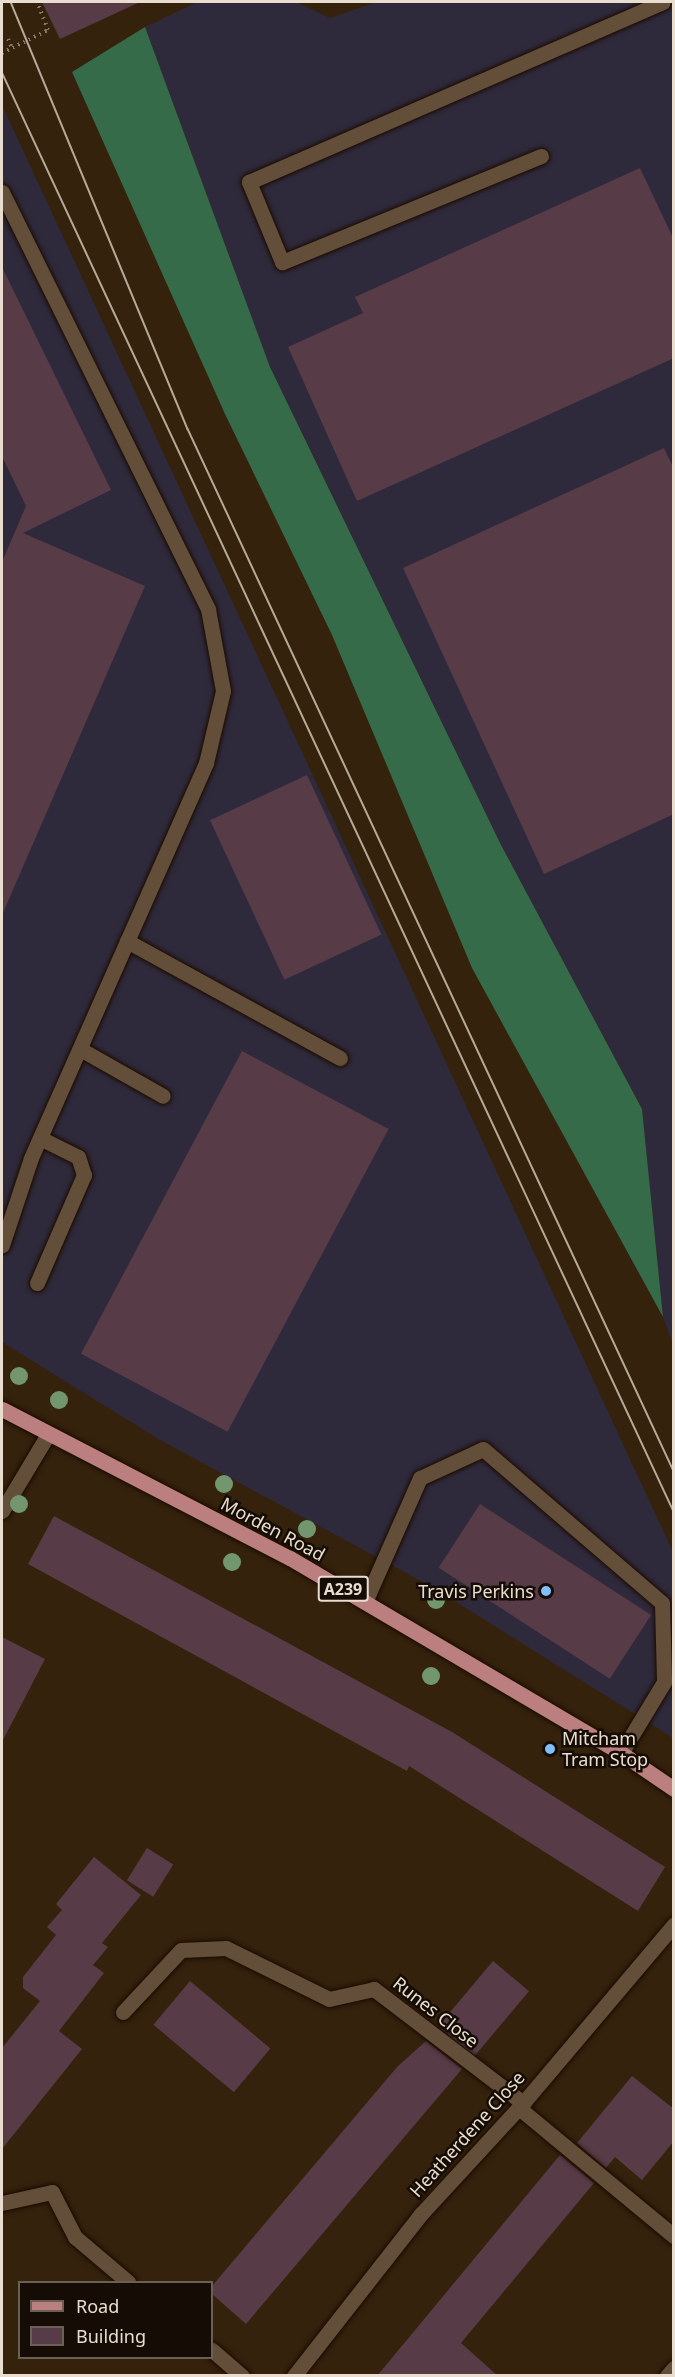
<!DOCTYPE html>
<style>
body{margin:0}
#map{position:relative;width:675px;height:2377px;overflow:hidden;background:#34220c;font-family:"Noto Sans",sans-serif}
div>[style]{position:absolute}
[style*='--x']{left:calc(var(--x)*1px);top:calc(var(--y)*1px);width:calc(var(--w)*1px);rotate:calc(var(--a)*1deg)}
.industrial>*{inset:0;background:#2f2a3b}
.forest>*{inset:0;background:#356b49}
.building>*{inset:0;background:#573b47;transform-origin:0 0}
.path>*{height:4px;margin-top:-2px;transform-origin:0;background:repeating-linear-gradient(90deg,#897a68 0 1.5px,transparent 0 6px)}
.roads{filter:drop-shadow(0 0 2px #1b0b00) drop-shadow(0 0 2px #1b0b00)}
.lane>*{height:15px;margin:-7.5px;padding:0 7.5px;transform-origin:7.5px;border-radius:7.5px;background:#634f39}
.street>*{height:15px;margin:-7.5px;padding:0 7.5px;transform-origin:7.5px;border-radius:7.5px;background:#634f39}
.primary>*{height:15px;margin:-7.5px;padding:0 7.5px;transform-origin:7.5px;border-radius:7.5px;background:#ba7f7e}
.tram>*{height:1.5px;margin:-0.75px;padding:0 0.75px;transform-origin:0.75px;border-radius:0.75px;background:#b8aa9b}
.trees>*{width:18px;height:18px;margin:-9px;border-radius:50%;background:#72976e}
.dots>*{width:16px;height:16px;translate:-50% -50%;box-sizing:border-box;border:3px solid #150d05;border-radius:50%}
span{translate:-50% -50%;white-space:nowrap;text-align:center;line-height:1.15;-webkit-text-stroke:5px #150d05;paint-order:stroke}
.shield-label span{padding:2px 4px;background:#150d05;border:2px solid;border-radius:4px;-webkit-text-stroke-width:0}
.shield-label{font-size:16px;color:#e9ddd0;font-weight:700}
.street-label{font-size:18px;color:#e9ddd0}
.poi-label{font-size:18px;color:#e9ddd0}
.right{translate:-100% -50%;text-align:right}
.left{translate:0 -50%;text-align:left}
.frame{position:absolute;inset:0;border:3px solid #e9ddd0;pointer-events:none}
.legend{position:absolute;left:18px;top:2281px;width:195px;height:78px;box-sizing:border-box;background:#150d05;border:2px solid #6a6056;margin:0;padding:8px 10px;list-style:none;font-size:18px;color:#e9ddd0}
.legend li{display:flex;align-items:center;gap:12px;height:30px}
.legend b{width:30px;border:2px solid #6a6056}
</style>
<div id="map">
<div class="industrial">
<i style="clip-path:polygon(198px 2px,296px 2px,330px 18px,377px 2px,673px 2px,673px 1344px,663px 1317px,642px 1109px,501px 845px,270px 367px,145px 27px)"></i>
<i style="clip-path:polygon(2px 105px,673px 1552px,673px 1738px,434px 1588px,160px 1440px,2px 1342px)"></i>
</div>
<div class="forest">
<i style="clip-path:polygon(145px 27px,270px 367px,501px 845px,642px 1109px,663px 1317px,472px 968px,332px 635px,225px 414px,72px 72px)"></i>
</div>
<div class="building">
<i style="clip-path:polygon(42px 2px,140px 2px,60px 39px)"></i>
<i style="clip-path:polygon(640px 168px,674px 240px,674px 358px,357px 501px,288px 347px,363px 313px,355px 297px)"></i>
<i style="clip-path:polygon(2px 267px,111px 490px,23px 533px,145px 586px,2px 915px,2px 562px,26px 506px,2px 456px)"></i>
<i style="clip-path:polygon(664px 448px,674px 469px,674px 814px,544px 874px,403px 568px)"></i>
<i style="left:307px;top:775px;width:176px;height:107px;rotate:65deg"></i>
<i style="left:242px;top:1051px;width:166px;height:343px;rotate:28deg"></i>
<i style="left:480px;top:1504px;width:204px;height:76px;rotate:33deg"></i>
<i style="clip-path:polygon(54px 1516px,452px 1732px,665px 1867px,638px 1911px,409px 1766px,407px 1771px,28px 1564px)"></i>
<i style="clip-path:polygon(2px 1637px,45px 1659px,2px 1742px)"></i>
<i style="left:147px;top:1848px;width:31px;height:38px;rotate:32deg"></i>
<i style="clip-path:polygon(94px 1857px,141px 1895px,102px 1943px,108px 1947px,93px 1965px,104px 1973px,59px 2031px,82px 2049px,2px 2149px,2px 2048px,40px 2001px,23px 1988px,23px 1977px,56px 1935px,47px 1927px,62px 1910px,56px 1904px)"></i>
<i style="left:493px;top:1961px;width:47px;height:85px;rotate:40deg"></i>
<i style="left:190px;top:1981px;width:105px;height:57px;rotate:40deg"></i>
<i style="clip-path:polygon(426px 2041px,462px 2069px,246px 2324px,212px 2294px,212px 2286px,397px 2067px)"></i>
<i style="clip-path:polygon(632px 2076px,674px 2109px,674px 2141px,642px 2180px,615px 2157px,606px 2168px,577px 2143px)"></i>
<i style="clip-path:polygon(560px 2155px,594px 2183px,461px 2343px,498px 2376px,377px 2376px)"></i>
</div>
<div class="path">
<i style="--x:8;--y:39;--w:10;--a:66"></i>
<i style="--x:2;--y:53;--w:51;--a:-26.6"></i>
<i style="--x:48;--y:30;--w:30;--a:-111"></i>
</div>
<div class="roads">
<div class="lane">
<i style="--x:541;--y:156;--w:280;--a:157.7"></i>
<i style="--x:282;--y:262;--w:87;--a:-112.4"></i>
<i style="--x:249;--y:182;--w:451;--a:-23.5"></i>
<i style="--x:2;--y:192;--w:465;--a:63.7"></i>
<i style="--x:208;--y:609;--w:83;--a:79.6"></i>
<i style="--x:223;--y:691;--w:74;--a:103.3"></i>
<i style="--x:206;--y:763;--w:432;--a:113.9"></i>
<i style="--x:31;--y:1158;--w:92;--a:108.4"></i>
<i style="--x:127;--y:941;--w:243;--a:28.8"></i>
<i style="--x:80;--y:1049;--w:95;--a:29.5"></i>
<i style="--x:37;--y:1283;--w:118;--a:-66.5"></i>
<i style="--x:84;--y:1175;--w:19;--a:-108"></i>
<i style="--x:78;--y:1157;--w:42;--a:-153.4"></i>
<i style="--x:365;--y:1602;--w:136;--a:-66.1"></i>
<i style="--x:420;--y:1478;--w:69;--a:-24.7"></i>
<i style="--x:483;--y:1449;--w:236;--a:40.7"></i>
<i style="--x:662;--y:1603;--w:79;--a:88.5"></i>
<i style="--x:664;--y:1682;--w:83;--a:121.2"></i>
<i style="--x:519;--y:2108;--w:201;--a:39.6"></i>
<i style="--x:2;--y:2203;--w:51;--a:-12.4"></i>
<i style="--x:667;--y:2376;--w:11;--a:-49"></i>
</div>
<div class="street">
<i style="--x:2;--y:1511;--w:87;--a:-59"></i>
<i style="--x:123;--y:2012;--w:85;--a:-46.9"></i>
<i style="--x:181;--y:1950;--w:45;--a:-2.5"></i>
<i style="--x:226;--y:1948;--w:115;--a:26.3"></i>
<i style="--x:329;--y:1999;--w:46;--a:-12.5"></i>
<i style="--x:374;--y:1989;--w:188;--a:37.4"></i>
<i style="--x:52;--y:2192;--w:51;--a:62.9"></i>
<i style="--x:75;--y:2237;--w:70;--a:40.3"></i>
<i style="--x:212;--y:2350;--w:40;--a:41"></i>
<i style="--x:294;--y:2376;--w:206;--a:-51.9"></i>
<i style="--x:421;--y:2214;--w:151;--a:-47.4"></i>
<i style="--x:523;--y:2103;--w:234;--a:-49.8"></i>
</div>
<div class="primary">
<i style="--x:2;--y:1409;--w:324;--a:27.4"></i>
<i style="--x:290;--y:1558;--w:384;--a:30.5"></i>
<i style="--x:621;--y:1753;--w:64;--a:34.2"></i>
</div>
</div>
<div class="tram">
<i style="--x:11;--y:2;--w:462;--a:67.5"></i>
<i style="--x:188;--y:429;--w:1150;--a:65"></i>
<i style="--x:2;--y:72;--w:1589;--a:64.98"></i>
</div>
<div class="trees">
<i style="left:19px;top:1376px"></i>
<i style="left:59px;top:1400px"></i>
<i style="left:224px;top:1484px"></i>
<i style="left:19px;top:1504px"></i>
<i style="left:307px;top:1529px"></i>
<i style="left:232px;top:1562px"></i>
<i style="left:436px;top:1600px"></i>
<i style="left:431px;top:1676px"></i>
</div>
<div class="dots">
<i style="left:546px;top:1591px;background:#80bdfa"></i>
<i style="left:550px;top:1749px;background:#80bdfa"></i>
</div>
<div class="shield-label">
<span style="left:343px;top:1589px">A239</span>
</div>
<div class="street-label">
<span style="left:273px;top:1529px;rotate:28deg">Morden Road</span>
<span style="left:436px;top:2012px;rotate:38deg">Runes Close</span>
<span style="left:467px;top:2134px;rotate:-48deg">Heatherdene Close</span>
</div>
<div class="poi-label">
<span class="right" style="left:534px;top:1591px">Travis Perkins</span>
<span class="left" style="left:562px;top:1749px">Mitcham<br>Tram Stop</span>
</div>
<div class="frame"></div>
<ul class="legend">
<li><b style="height:8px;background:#ba7f7e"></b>Road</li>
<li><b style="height:16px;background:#573b47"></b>Building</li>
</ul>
</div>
